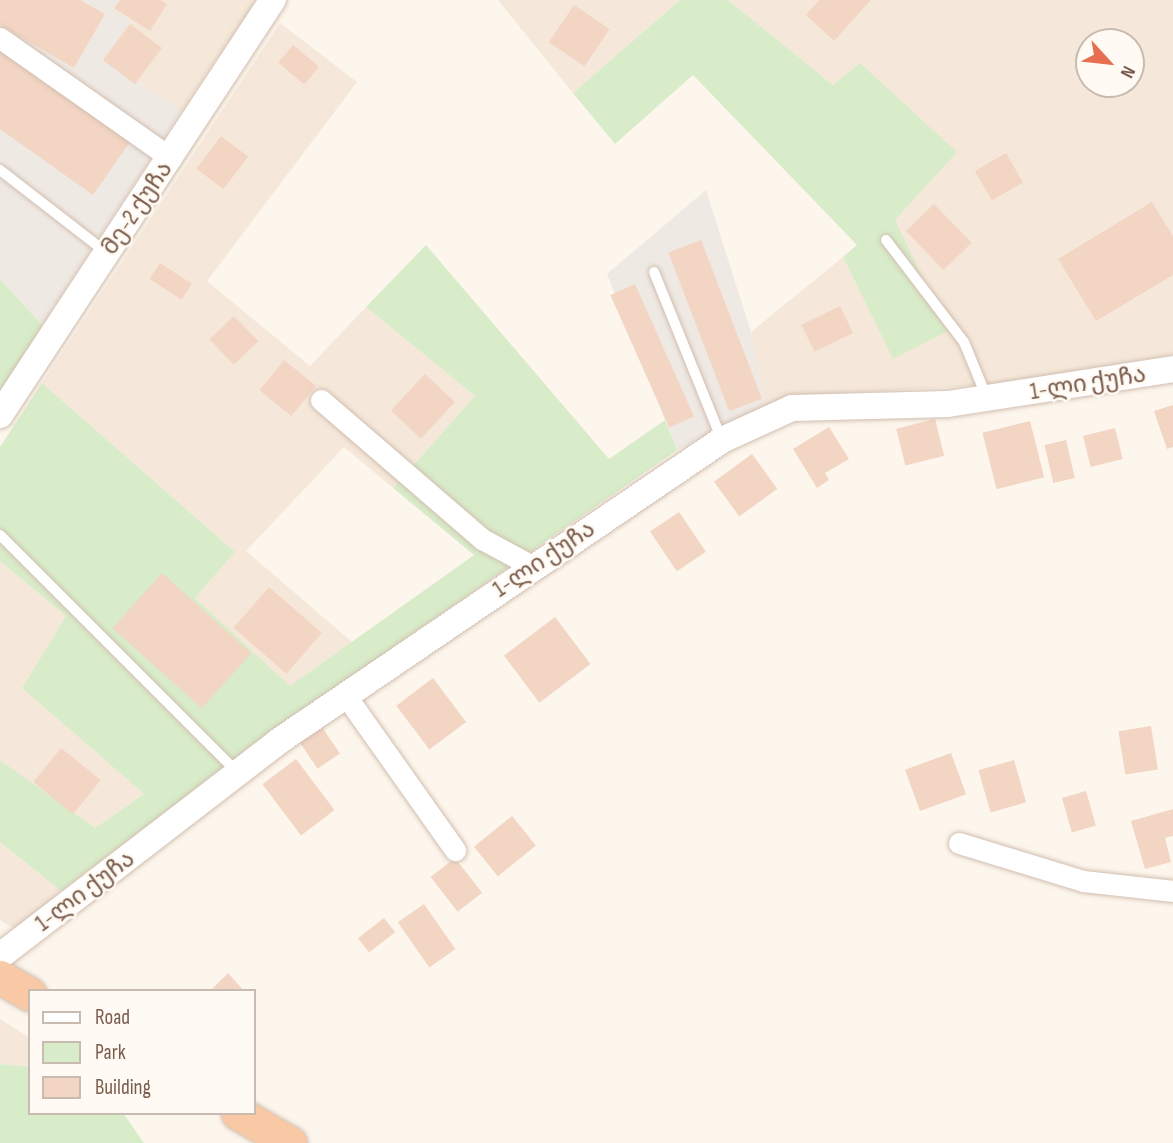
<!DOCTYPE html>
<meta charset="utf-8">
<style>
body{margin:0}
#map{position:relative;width:1173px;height:1143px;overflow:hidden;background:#fdf6ec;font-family:"Sofia Sans Condensed","Noto Sans Georgian",sans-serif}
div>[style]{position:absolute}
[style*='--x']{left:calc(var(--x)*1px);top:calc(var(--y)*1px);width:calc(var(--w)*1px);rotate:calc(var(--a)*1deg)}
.residential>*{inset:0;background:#f5e8da}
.industrial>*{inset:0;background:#efe9e4}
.green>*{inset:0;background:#d8ecc9}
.building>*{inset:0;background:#f3d5c3;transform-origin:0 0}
.roads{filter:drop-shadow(0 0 2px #d1beb0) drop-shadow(0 0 2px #d1beb0)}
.service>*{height:10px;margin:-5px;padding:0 5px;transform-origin:5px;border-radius:5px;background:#fff}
.minor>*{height:21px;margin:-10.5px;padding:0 10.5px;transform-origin:10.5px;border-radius:10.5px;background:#fff}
.tertiary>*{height:26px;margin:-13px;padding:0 13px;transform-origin:13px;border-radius:13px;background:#fff}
.trunk>*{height:33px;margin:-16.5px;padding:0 16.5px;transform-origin:16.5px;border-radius:16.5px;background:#f9c8a4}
span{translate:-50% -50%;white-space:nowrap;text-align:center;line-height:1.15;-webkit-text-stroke:5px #fffaf3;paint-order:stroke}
.street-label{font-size:24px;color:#7a5c4d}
.legend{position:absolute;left:28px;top:989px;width:228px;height:126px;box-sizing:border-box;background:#fffaf3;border:2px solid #cabbb1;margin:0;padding:9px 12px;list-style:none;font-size:21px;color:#7a5c4d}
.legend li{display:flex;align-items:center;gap:14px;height:35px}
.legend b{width:35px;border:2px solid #cabbb1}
.north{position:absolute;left:1075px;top:28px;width:70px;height:70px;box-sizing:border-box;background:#fffaf3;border:2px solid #cabbb1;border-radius:50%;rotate:117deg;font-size:19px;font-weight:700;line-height:28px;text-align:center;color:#7a5c4d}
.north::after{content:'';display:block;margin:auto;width:24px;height:32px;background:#e76f51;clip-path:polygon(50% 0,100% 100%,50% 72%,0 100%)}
</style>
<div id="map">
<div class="residential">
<i style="clip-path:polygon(120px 0,256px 0,181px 112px,108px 61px,112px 9px)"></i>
<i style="clip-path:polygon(498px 0,680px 0,573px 93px)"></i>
<i style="clip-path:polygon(evenodd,728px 0,1173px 0,1173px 355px,985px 385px,795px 396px,765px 406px,751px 332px,843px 257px,893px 358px,895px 220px,860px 63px,833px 85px,728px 0,1089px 42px,1131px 42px,1131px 84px,1089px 84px,1089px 42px)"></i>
<i style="clip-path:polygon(280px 23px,357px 82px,207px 281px,310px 366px,366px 307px,475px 396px,393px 488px,344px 447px,246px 551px,352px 642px,290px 687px,195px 598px,235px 552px,42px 383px)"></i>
<i style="clip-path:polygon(0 561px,66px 616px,22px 688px,144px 794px,95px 828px,0 760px)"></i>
<i style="clip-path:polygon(0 842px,61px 891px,15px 929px,0 920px)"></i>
<i style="clip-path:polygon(0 1019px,30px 1038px,30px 1067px,0 1064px)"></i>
</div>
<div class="industrial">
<i style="clip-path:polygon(0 0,120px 0,112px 9px,130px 21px,108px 61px,181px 112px,42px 325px,0 279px)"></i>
<i style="clip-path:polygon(706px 190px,751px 332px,765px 406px,677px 450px,607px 274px)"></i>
</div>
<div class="green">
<i style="clip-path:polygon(680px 0,728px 0,833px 85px,860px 63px,957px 152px,895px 220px,948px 331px,893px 359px,843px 257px,857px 245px,693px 75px,615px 144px,573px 93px)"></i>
<i style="clip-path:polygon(426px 245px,609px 459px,665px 420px,677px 450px,271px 732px,61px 891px,0 842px,0 760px,95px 828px,144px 794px,22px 688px,66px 616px,0 561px,0 447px,42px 383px,235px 552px,195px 598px,290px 686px,474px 555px,393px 488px,475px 396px,366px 307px)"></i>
<i style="clip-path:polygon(0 279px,42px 325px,0 396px)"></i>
<i style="clip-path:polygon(0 1064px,30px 1067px,30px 1113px,123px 1113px,144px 1143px,0 1143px)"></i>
</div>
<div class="building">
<i style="clip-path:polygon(0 0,80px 0,105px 14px,74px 68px,0 25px)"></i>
<i style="clip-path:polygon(120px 0,160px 0,167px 4px,150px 31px,114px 8px)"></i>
<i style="clip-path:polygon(819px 0,871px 0,834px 41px,806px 15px)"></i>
<i style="left:574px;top:5px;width:43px;height:45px;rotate:34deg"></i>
<i style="left:130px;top:24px;width:40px;height:45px;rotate:37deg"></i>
<i style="left:293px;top:45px;width:34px;height:23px;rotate:40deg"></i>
<i style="clip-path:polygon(0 51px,130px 142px,93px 195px,0 129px)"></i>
<i style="clip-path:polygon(1089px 54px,1089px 83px,1078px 59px)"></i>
<i style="left:221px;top:136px;width:34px;height:41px;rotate:37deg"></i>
<i style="left:1006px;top:153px;width:34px;height:36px;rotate:60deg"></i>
<i style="clip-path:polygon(1152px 202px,1173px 236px,1173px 275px,1096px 321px,1058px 259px)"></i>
<i style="left:934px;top:204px;width:54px;height:39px;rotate:46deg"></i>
<i style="left:701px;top:240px;width:170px;height:35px;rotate:69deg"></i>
<i style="left:160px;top:263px;width:38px;height:19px;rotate:33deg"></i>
<i style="left:635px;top:284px;width:145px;height:27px;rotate:66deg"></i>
<i style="left:840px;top:306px;width:30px;height:43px;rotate:64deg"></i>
<i style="left:234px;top:316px;width:35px;height:34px;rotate:46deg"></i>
<i style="left:284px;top:360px;width:41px;height:39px;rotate:39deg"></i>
<i style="left:425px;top:374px;width:41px;height:50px;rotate:43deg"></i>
<i style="clip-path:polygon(1173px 405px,1173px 447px,1167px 449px,1154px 411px)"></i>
<i style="left:935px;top:419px;width:38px;height:40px;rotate:76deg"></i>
<i style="left:1030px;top:421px;width:58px;height:49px;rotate:76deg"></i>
<i style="clip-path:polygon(829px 427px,849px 459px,825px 473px,829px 480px,817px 488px,793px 449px)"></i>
<i style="left:1115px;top:428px;width:32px;height:33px;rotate:76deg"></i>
<i style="left:1066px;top:440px;width:39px;height:22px;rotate:77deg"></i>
<i style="left:752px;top:454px;width:43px;height:47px;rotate:54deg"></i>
<i style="left:679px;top:512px;width:48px;height:35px;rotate:56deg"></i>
<i style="left:162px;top:573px;width:120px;height:74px;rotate:42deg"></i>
<i style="left:269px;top:587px;width:70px;height:54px;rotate:41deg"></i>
<i style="left:555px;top:617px;width:59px;height:64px;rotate:53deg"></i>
<i style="left:433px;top:678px;width:55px;height:46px;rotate:53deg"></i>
<i style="left:1151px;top:726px;width:44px;height:33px;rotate:81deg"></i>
<i style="left:322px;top:727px;width:32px;height:27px;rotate:56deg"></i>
<i style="left:61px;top:748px;width:51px;height:44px;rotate:39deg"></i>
<i style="left:951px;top:753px;width:44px;height:49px;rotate:70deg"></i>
<i style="left:296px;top:759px;width:64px;height:42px;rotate:53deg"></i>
<i style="left:1014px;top:760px;width:44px;height:37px;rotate:74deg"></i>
<i style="left:1086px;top:791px;width:36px;height:25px;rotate:74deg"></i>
<i style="clip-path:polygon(1173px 809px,1173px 836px,1165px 838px,1171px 862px,1145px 869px,1131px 821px)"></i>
<i style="left:512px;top:816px;width:38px;height:49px;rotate:51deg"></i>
<i style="left:455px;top:858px;width:44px;height:31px;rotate:52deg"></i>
<i style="left:424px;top:904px;width:55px;height:32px;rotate:55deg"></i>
<i style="left:384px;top:918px;width:18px;height:33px;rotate:52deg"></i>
<i style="clip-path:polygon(228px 973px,244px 991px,210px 991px)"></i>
</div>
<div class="roads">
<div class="service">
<i style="--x:0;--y:170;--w:135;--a:37.8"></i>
<i style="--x:886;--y:240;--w:128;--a:52.6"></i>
<i style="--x:964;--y:342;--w:61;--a:67.7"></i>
<i style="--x:654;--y:272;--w:181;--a:68"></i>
<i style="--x:0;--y:535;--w:337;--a:45"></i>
</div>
<div class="minor">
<i style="--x:0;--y:38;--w:209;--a:35.1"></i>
<i style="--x:321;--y:400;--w:213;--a:40.8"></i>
<i style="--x:482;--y:539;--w:57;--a:28.4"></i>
<i style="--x:346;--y:696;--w:189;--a:54.7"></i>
<i style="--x:959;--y:843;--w:130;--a:17"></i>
<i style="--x:1083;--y:881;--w:91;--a:6.3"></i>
</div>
<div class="tertiary">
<i style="--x:0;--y:415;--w:497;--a:-56.7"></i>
<i style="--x:0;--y:956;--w:352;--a:-37.6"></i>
<i style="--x:279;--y:741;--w:536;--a:-34.19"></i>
<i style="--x:722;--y:440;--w:77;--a:-24.6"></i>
<i style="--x:792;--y:408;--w:156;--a:-1.5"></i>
<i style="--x:948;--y:404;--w:228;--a:-8.8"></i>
</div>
<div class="trunk">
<i style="--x:0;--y:977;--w:34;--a:30"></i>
<i style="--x:238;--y:1113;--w:60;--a:30"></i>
</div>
</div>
<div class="street-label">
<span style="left:137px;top:208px;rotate:-56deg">მე-2 ქუჩა</span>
<span style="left:1088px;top:383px;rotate:-9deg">1-ლი ქუჩა</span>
<span style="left:544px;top:559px;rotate:-34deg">1-ლი ქუჩა</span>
<span style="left:85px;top:891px;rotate:-37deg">1-ლი ქუჩა</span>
</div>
<ul class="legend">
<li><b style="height:9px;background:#fff"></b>Road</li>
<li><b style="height:19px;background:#d8ecc9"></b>Park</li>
<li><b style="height:19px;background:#f3d5c3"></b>Building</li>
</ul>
<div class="north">N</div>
</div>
